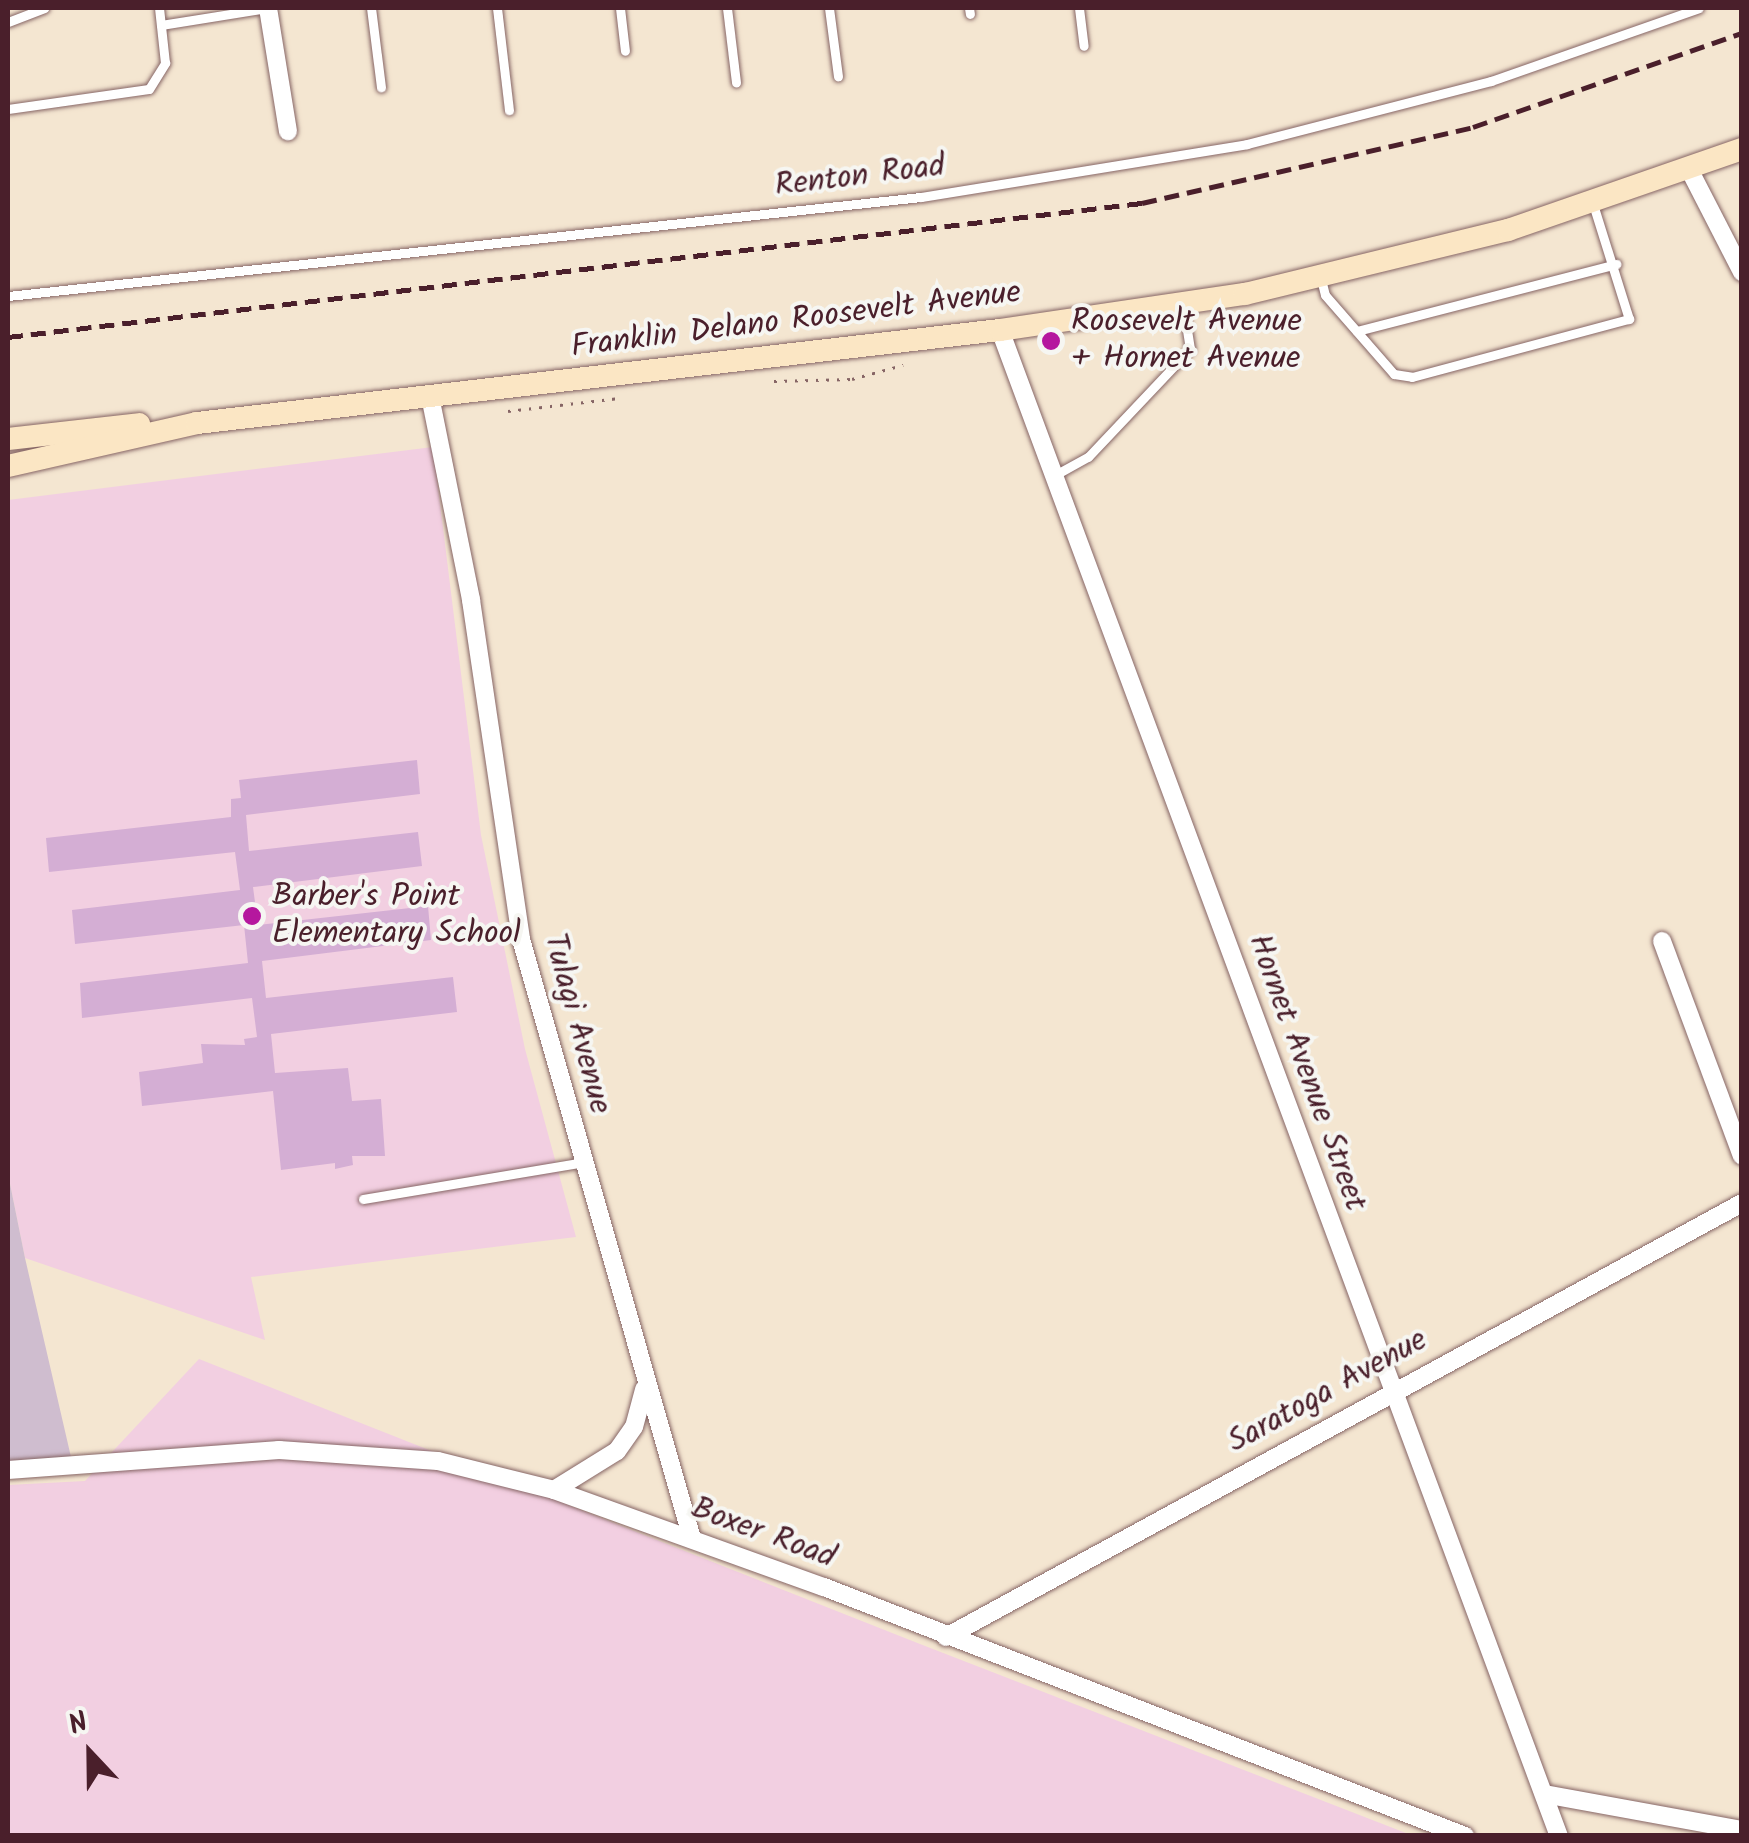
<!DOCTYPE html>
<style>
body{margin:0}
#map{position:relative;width:1749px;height:1843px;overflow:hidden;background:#f4e6d1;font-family:Kalam,sans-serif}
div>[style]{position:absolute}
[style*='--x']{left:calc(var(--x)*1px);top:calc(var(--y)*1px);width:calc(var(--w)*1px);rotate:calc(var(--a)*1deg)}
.built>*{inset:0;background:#f2cfe1}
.industrial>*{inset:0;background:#cfbdcf}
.building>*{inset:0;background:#d4aed4}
.path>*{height:2.5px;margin-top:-1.25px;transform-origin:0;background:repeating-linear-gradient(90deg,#866565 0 2.5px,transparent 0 10.5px)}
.roads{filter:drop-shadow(0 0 2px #866565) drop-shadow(0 0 2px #866565)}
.service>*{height:9px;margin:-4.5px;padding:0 4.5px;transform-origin:4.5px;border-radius:4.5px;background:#fff}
.minor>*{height:18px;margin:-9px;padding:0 9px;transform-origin:9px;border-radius:9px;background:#fff}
.secondary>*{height:22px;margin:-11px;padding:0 11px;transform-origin:11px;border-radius:11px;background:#fbe6c4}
.rail>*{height:5px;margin-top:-2.5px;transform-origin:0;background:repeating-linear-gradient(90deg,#4a1f2b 0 15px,transparent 0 23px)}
.dots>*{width:28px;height:28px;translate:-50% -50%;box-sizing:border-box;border:5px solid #f6f6f2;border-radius:50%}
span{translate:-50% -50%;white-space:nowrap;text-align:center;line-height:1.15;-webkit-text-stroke:8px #f6f6f2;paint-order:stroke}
.street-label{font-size:32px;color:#4a1f2b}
.poi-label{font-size:32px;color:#4a1f2b}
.left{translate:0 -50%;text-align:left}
.frame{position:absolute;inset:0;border:10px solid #4a1f2b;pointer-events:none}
.north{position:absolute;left:40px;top:1703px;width:100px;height:100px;-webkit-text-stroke:8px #f6f6f2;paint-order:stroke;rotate:338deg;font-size:28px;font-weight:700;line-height:40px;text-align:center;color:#4a1f2b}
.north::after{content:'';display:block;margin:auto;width:35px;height:45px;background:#4a1f2b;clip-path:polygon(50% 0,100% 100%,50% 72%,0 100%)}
</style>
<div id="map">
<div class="built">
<i style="clip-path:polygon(433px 447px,481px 835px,525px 1049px,576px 1237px,251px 1277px,265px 1340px,25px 1258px,8px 1174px,8px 500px)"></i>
<i style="clip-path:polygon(199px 1359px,920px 1644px,1411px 1835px,8px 1836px,8px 1485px,85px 1481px)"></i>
</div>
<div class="industrial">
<i style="clip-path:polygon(8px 1174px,25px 1258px,74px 1470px,8px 1476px)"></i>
</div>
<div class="building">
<i style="clip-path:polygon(417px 760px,420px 794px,246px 815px,249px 851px,418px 832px,422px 866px,253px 887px,258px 925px,428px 906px,431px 940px,262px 961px,266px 998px,453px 977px,457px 1012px,271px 1034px,275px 1073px,348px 1068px,352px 1101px,381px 1099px,385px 1156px,352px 1156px,353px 1165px,335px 1169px,335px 1163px,281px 1170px,273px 1091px,142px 1106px,139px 1072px,203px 1063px,201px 1044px,245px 1045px,244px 1039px,257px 1037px,252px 998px,82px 1018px,80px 983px,248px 963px,244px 925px,75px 944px,72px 910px,240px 890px,235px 852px,49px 872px,46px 838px,231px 817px,231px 799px,241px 798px,239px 780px)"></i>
</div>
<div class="path">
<i style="--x:774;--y:381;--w:78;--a:-1.5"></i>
<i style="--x:852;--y:379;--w:53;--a:-15.4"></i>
<i style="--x:508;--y:411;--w:112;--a:-6.7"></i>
</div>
<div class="roads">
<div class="service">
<i style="--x:371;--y:8;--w:80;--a:82.8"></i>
<i style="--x:497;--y:8;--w:103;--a:83.3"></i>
<i style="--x:620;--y:8;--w:43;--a:83.4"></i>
<i style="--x:727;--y:8;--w:75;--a:83.1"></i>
<i style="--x:829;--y:8;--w:69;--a:82.5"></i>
<i style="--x:969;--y:8;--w:6;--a:81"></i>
<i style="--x:1079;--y:8;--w:38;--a:83"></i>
<i style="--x:8;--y:22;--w:39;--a:-21"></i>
<i style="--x:161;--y:25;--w:107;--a:-9.1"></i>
<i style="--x:8;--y:109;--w:142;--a:-8.1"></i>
<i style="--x:149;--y:89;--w:31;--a:-58"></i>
<i style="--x:165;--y:63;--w:55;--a:-96.2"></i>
<i style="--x:1321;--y:279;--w:16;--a:76"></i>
<i style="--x:1325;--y:295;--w:105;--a:48.9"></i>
<i style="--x:1394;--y:374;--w:18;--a:9"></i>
<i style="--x:1412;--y:377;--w:225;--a:-15"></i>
<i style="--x:1629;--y:319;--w:121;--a:-107.4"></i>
<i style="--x:8;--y:296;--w:918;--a:-6.19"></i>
<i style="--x:921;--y:197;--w:330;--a:-9.2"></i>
<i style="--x:1247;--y:144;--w:252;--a:-14.5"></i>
<i style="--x:1491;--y:81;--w:220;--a:-19.3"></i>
<i style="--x:1357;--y:331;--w:268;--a:-14.5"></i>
<i style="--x:1055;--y:475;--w:38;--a:-29"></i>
<i style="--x:1088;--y:457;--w:149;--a:-46.6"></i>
<i style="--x:1190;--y:349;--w:45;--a:-99"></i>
<i style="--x:363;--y:1199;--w:223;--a:-9.5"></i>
</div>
<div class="minor">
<i style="--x:268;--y:8;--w:125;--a:80.8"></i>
<i style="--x:1689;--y:169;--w:116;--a:62.8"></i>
<i style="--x:1000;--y:330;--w:1606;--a:69.64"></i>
<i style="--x:430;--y:396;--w:208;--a:78.6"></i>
<i style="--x:471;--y:600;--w:343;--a:81.6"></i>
<i style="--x:521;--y:939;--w:624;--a:74.09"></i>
<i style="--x:1662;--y:941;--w:229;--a:69.6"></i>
<i style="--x:8;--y:1470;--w:272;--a:-4.2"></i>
<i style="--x:279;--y:1450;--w:159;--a:4"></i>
<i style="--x:438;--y:1461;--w:120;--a:14"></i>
<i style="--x:554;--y:1490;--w:287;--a:19.8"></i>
<i style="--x:824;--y:1587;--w:688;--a:21.23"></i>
<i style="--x:554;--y:1490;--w:74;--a:-31.8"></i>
<i style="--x:617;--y:1451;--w:29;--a:-55"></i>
<i style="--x:634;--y:1427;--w:39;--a:-75"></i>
<i style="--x:946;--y:1637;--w:907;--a:-28.6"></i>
<i style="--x:1544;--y:1794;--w:201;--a:10.3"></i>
</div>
<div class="secondary">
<i style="--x:8;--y:439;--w:132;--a:-6.5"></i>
<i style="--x:8;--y:466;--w:194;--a:-12.8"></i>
<i style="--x:197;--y:423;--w:808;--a:-6.61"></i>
<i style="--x:1000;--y:330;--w:248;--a:-8.4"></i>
<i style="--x:1245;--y:294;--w:271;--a:-13.7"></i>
<i style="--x:1508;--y:230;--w:248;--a:-19.1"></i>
</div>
</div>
<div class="rail">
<i style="--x:8;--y:337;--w:1142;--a:-6.74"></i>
<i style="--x:1142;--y:203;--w:340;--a:-12.9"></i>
<i style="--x:1473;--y:127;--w:285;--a:-19.3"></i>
</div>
<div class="dots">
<i style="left:1051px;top:341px;background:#b5179e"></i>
<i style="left:252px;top:916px;background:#b5179e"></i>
</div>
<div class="street-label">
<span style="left:860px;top:177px;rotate:-7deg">Renton Road</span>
<span style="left:796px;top:321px;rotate:-7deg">Franklin Delano Roosevelt Avenue</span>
<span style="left:576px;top:1024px;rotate:75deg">Tulagi Avenue</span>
<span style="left:1306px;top:1073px;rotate:70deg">Hornet Avenue Street</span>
<span style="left:1328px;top:1392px;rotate:-29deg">Saratoga Avenue</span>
<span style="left:763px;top:1534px;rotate:20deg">Boxer Road</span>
</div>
<div class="poi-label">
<span class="left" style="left:1071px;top:341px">Roosevelt Avenue<br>+ Hornet Avenue</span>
<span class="left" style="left:272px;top:916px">Barber's Point<br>Elementary School</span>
</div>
<div class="frame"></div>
<div class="north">N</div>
</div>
